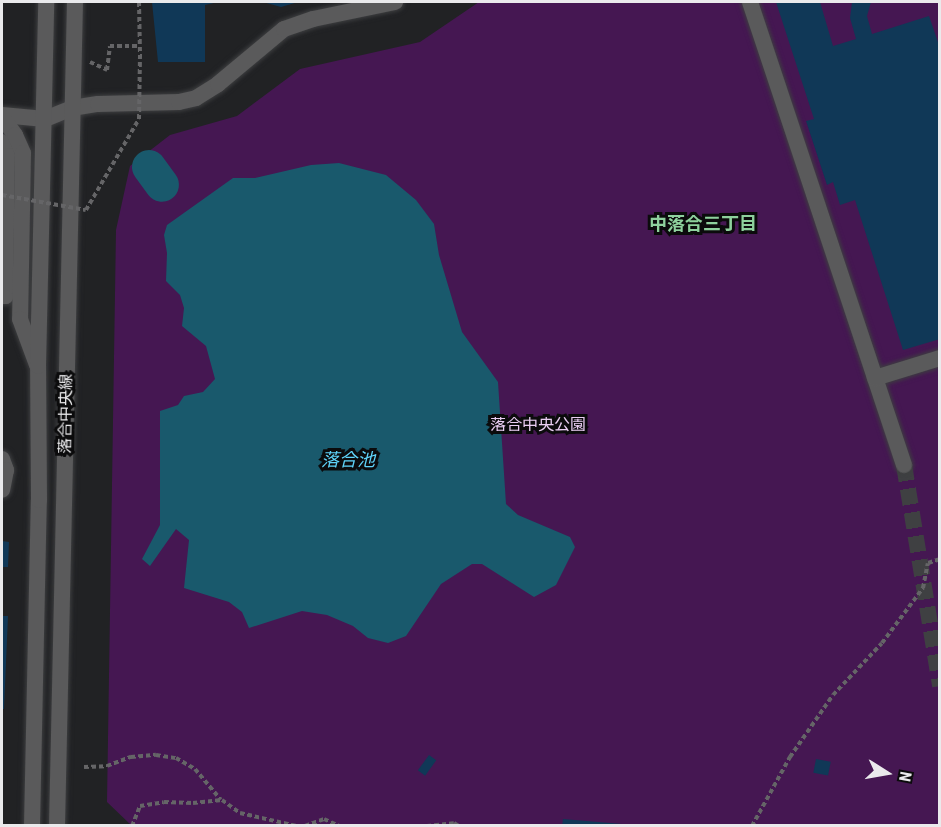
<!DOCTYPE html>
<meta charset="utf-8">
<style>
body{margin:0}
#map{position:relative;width:941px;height:827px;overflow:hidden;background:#212224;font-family:"Roboto Condensed","Noto Sans JP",sans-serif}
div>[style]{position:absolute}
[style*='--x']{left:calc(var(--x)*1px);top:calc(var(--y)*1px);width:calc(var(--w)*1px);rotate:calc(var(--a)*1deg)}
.green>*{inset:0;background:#451752}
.water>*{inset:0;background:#19596c}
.river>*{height:34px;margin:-17px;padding:0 17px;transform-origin:17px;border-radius:17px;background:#19596c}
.building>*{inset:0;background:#103857;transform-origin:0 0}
.minor-tunnel>*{height:16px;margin-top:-8px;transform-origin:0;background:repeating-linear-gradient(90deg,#3f4042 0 16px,transparent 0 24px)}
.path>*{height:4px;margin-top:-2px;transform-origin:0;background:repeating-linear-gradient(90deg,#656567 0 4.5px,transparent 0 7.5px)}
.roads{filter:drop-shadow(0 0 2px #3d3e40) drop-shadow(0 0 2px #3d3e40)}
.pedestrian>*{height:14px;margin:-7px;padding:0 7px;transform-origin:7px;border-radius:7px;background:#5a5a5b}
.minor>*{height:16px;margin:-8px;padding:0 8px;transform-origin:8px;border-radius:8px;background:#5a5a5b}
.tertiary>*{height:16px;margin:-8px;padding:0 8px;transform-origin:8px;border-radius:8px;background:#5a5a5b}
.path-bridge>*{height:4px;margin-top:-2px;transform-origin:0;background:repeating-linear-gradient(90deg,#656567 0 4.5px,transparent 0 7.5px)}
span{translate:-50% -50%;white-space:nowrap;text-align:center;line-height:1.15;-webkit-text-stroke:6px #0b0b0c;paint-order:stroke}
.street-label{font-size:16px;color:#eaeaec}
.park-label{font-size:16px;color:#eacef3}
.neighbourhood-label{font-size:18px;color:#8ed19d;font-weight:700}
.water-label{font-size:18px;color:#5fd4fa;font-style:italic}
.frame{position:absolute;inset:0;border:3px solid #eaeaec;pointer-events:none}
.north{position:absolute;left:857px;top:743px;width:60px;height:60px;-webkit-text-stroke:4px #0b0b0c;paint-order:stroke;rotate:101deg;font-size:16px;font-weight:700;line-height:24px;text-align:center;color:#eaeaec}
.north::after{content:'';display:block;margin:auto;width:21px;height:27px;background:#eaeaec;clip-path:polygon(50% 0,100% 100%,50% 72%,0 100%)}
</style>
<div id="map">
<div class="green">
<i style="clip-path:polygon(479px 2px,939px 2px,939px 825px,132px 826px,107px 802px,116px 230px,130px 166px,170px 135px,237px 116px,300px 69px,420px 42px)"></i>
</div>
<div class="water">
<i style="clip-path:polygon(339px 163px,386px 175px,416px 200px,434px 224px,439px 255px,462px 332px,498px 382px,506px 504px,518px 515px,570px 537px,575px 547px,556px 585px,534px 597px,482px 564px,472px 564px,441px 584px,406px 636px,388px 643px,368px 638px,353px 626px,327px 615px,302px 611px,249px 628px,242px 612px,229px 602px,184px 588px,189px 540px,176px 529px,150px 566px,142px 559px,160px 525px,160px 411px,178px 405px,184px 396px,203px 392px,215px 379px,206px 346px,182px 326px,184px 308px,180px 295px,166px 281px,167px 253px,164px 235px,167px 225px,233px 178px,255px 178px,311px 165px)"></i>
</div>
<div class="river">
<i style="--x:149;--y:167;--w:22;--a:54"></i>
</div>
<div class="building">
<i style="clip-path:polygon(152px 2px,218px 2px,205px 5px,205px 62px,158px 62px)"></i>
<i style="clip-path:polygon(263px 2px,298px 2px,281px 7px)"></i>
<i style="clip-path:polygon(776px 2px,820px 2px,833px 46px,856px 39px,850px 18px,852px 2px,871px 2px,867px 16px,872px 34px,929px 16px,940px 48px,940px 339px,903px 350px,855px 200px,840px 205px,833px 182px,827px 185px,806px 121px,814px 119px)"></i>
<i style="clip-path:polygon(2px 541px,9px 542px,8px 567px,2px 567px)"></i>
<i style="clip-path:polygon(2px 616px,8px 616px,4px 709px,2px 709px)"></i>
<i style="left:429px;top:755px;width:9px;height:19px;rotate:36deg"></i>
<i style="left:816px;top:759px;width:15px;height:14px;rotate:11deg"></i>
<i style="clip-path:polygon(563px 819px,622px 824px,622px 826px,562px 826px)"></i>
</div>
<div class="minor-tunnel">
<i style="--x:904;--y:465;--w:224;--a:80.7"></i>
</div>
<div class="path">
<i style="--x:139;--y:2;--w:53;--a:88.9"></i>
<i style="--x:90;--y:62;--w:19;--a:25"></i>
<i style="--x:107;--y:70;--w:24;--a:-83"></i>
<i style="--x:110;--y:46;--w:30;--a:0"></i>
<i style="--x:84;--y:767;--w:23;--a:-2"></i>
<i style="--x:107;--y:766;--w:26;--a:-21"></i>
<i style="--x:131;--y:757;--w:25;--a:-5"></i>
<i style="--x:156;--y:755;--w:20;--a:9"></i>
<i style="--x:176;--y:758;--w:22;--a:30"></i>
<i style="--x:195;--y:769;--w:40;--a:50"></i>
<i style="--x:132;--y:826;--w:22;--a:-68"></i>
<i style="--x:140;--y:806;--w:24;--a:-9"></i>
<i style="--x:164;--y:802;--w:29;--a:2"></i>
<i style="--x:193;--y:803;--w:29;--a:-6"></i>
<i style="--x:222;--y:800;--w:22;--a:36"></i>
<i style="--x:240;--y:813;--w:58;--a:12.8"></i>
<i style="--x:305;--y:826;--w:20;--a:-20"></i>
<i style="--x:324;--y:819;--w:17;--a:25"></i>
<i style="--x:427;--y:826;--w:27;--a:-6"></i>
<i style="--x:454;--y:823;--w:6;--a:31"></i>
<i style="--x:752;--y:826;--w:79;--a:-61.2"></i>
<i style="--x:790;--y:757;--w:75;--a:-55.3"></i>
<i style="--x:833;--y:695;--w:71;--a:-46.7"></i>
<i style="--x:882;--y:643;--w:69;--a:-53.3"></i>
<i style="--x:923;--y:588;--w:25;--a:-79"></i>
<i style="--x:928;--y:563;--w:13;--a:-18"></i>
</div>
<div class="roads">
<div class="pedestrian">
<i style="--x:2;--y:141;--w:15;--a:67"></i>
<i style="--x:8;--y:155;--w:142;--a:90.8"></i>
<i style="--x:6;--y:297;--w:4;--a:180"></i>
</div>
<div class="minor">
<i style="--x:750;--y:2;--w:488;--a:71.6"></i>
<i style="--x:2;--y:115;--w:43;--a:5.3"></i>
<i style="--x:45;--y:119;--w:29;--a:-22"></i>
<i style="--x:72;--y:108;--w:26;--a:-9"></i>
<i style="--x:98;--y:104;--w:81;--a:-1.4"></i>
<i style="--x:179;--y:102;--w:17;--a:-13"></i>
<i style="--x:196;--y:98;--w:26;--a:-32"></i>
<i style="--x:218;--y:84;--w:86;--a:-39.8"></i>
<i style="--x:284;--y:29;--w:31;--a:-19"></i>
<i style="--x:313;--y:19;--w:84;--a:-11.7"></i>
<i style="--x:2;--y:117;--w:22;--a:54"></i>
<i style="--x:15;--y:135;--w:20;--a:66"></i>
<i style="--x:23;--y:153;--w:166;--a:91"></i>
<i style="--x:20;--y:319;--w:49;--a:69.7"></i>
<i style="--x:875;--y:378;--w:68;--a:-17.1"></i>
<i style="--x:2;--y:459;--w:12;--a:70"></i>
<i style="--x:6;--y:470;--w:20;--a:101"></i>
</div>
<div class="tertiary">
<i style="--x:32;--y:826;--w:326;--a:-88.8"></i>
<i style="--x:39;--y:500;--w:134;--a:-90.4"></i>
<i style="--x:38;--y:366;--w:364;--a:-88.7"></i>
<i style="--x:57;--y:826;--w:824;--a:-88.75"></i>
</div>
</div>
<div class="path-bridge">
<i style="--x:2;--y:195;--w:85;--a:10.1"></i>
<i style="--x:86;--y:210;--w:105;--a:-59.8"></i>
<i style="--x:139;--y:119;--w:64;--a:-89.1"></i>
</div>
<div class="street-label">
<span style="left:66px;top:414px;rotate:-89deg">落合中央線</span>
</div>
<div class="park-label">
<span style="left:538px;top:425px">落合中央公園</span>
</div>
<div class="neighbourhood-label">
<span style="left:703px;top:224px">中落合三丁目</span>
</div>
<div class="water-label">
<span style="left:348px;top:460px">落合池</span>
</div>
<div class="frame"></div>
<div class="north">N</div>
</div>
